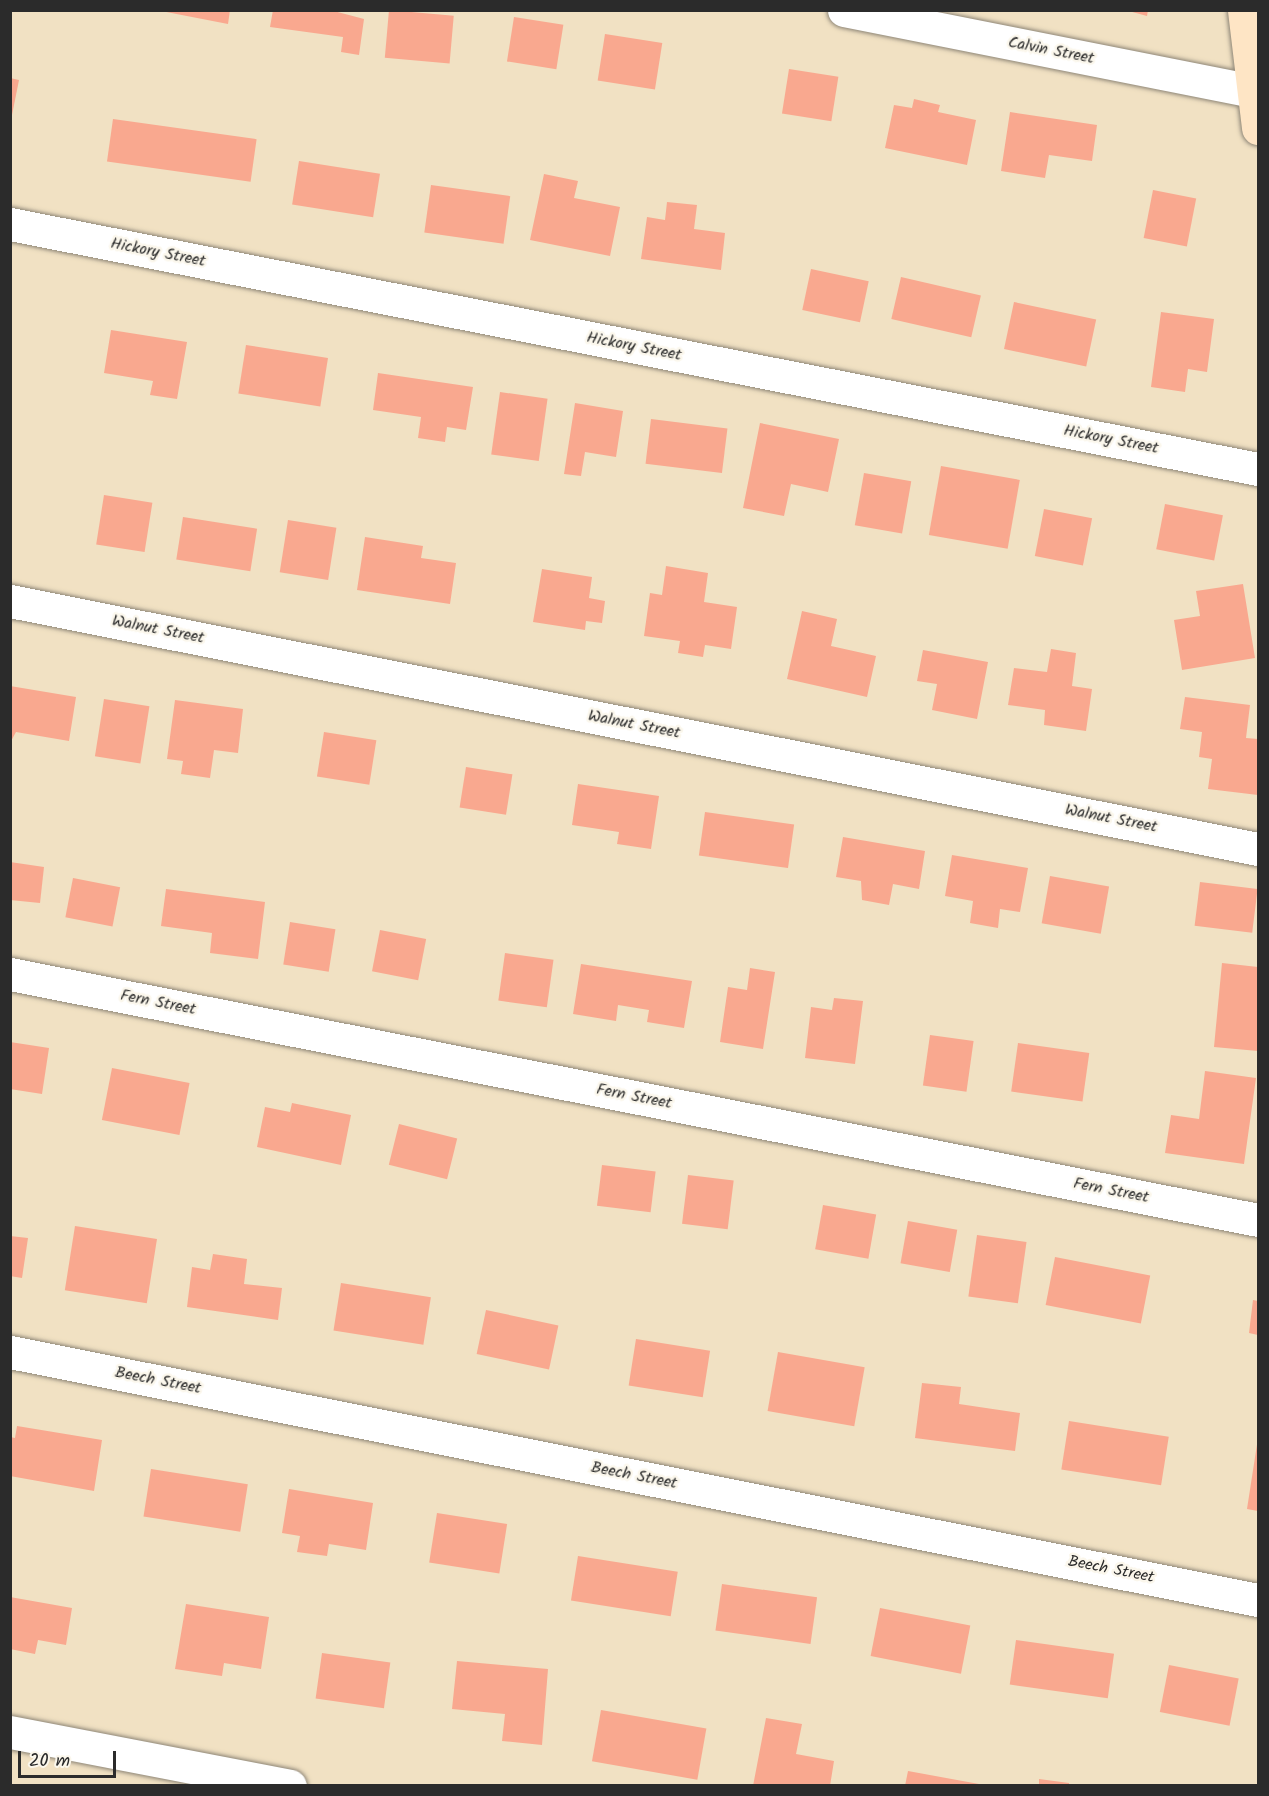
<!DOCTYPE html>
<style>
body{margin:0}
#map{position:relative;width:1269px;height:1796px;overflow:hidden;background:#f1e1c3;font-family:Kalam,sans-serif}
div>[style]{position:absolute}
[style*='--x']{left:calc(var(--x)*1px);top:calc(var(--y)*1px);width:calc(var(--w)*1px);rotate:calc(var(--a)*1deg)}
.building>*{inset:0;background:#f9a88f;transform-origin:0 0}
.roads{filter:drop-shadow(0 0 2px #8e8677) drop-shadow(0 0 2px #8e8677)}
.street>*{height:33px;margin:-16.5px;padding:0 16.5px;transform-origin:16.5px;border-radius:16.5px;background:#fff}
.secondary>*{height:33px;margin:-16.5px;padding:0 16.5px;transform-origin:16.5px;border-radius:16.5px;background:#fee5c5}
span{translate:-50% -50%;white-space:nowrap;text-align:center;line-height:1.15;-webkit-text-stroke:5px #fbf7ec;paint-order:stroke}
.street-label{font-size:16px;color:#2b2b2b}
.frame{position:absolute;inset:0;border:12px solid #2b2b2b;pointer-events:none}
.scale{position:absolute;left:18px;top:1751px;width:98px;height:27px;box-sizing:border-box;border:3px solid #2b2b2b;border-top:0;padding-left:8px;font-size:18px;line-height:21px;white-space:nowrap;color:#2b2b2b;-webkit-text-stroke:4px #fbf7ec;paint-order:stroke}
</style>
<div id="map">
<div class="building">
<i style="clip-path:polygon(156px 10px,230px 10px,228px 24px)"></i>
<i style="clip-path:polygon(273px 10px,330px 10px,364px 19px,359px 55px,341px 52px,343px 37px,270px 27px)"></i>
<i style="left:389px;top:10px;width:65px;height:48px;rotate:5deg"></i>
<i style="clip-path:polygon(1125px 10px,1148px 10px,1147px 16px)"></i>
<i style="left:514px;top:17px;width:50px;height:45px;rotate:9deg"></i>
<i style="left:605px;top:34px;width:58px;height:47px;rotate:9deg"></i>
<i style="left:789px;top:69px;width:50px;height:45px;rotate:9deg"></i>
<i style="clip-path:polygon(10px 78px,19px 80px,12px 115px,10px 115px)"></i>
<i style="clip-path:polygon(914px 99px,940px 105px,938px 112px,976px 120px,967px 165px,885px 148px,894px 105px,912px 108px)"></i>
<i style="clip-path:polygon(1010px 112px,1097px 125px,1092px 161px,1049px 155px,1045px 178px,1001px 171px)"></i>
<i style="left:113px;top:119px;width:145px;height:43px;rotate:8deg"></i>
<i style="left:299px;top:161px;width:82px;height:44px;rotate:9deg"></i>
<i style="clip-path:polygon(544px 174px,578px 181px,574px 198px,620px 207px,610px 256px,530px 240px)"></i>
<i style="left:431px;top:185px;width:80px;height:48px;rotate:8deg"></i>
<i style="left:1153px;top:190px;width:44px;height:49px;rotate:11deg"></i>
<i style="clip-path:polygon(667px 202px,697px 205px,694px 229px,725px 233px,721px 270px,641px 259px,647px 217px,665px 220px)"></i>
<i style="left:811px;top:269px;width:59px;height:42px;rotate:12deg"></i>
<i style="left:901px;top:277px;width:82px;height:43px;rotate:13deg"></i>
<i style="left:1014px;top:302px;width:84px;height:48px;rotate:12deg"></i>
<i style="clip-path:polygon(1161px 312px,1214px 319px,1207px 372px,1188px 369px,1185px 392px,1151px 387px)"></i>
<i style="clip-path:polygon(111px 330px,187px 342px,177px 399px,150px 395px,153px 381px,104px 373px)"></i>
<i style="left:246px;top:345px;width:83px;height:49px;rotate:9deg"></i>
<i style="clip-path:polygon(378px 373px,473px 387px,466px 430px,447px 427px,445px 442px,418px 438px,421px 417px,373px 410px)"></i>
<i style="left:500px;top:392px;width:48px;height:63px;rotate:8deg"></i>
<i style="clip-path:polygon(575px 403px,623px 411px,616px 457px,585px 452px,581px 476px,564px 474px)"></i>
<i style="left:651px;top:419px;width:77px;height:45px;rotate:7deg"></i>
<i style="clip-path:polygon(760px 423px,839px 439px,828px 492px,791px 484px,784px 516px,743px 508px)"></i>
<i style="left:941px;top:466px;width:80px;height:70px;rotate:10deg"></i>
<i style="left:864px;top:473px;width:48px;height:53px;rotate:10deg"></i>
<i style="left:104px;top:495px;width:49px;height:50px;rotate:9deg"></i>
<i style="left:1165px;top:504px;width:59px;height:46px;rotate:11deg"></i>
<i style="left:1044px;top:509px;width:49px;height:48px;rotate:11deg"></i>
<i style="left:183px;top:517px;width:75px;height:43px;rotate:9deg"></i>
<i style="left:288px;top:520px;width:49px;height:53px;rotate:9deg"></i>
<i style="clip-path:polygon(365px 537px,423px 546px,421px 558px,456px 563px,450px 604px,357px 590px)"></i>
<i style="clip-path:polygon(666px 566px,708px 573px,704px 602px,737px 607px,731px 649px,705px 645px,703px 657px,678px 653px,680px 641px,644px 636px,650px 593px,662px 595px)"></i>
<i style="clip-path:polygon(542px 569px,592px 577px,589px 598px,605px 601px,602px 623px,586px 621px,585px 630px,533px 622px)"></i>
<i style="clip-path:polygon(1243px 584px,1255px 658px,1182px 670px,1174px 620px,1200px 616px,1196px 591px)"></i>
<i style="clip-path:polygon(802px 611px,837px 619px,831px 646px,876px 656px,867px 697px,787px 679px)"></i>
<i style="clip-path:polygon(1051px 649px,1076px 653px,1072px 686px,1092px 689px,1086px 731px,1044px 725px,1045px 710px,1008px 705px,1014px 668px,1047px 672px)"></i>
<i style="clip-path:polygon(923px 650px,988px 662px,977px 719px,932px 710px,937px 684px,917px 681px)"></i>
<i style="clip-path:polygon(10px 686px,76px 697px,69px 741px,16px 732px,10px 743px)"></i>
<i style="clip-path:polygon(1185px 697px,1250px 705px,1246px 738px,1258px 739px,1258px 795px,1208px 789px,1212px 759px,1199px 757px,1202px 732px,1180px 729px)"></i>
<i style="left:104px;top:699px;width:46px;height:58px;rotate:9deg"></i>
<i style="clip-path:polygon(175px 700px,243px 709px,238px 753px,214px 750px,210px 778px,181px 774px,183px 761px,167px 759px)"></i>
<i style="left:324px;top:732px;width:53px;height:45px;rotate:9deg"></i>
<i style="left:466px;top:767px;width:47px;height:41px;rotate:9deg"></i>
<i style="clip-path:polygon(578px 784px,659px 796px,651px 849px,617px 844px,619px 832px,572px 825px)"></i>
<i style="left:705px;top:812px;width:90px;height:44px;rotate:8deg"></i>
<i style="clip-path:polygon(843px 837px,925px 851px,919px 889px,893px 884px,889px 905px,862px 900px,861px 881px,836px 877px)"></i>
<i style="clip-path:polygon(952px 855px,1028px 868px,1020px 912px,1000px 909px,998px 928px,970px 923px,973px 901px,945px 896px)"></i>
<i style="clip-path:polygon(10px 862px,44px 867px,40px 903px,10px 900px)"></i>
<i style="left:1050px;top:876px;width:60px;height:48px;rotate:10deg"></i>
<i style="left:73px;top:878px;width:48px;height:40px;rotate:11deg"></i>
<i style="left:1200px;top:882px;width:58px;height:44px;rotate:7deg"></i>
<i style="clip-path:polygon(166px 889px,265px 902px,258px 959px,210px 953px,212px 933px,161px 926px)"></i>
<i style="left:290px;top:922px;width:46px;height:43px;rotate:9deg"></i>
<i style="left:380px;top:930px;width:47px;height:42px;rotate:11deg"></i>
<i style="left:505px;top:953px;width:49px;height:48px;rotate:8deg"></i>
<i style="clip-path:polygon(1222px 963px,1258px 967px,1258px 1051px,1214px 1047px)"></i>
<i style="clip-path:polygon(581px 964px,692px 981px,684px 1028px,647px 1022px,649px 1010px,618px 1005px,616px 1021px,573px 1014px)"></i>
<i style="clip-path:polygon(750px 968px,775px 972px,763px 1049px,720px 1042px,728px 987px,747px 990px)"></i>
<i style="clip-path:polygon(834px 998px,863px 1001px,855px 1064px,805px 1058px,811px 1007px,832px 1010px)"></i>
<i style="left:930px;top:1035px;width:44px;height:51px;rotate:8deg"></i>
<i style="clip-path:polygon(10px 1042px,49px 1048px,42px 1094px,10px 1089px)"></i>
<i style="left:1018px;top:1043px;width:72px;height:49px;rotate:8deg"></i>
<i style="left:112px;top:1068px;width:79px;height:53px;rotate:11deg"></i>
<i style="clip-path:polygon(1205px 1071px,1256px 1078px,1244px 1164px,1165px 1153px,1171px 1115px,1199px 1119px)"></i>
<i style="clip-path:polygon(292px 1103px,351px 1115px,341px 1165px,257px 1147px,265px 1107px,290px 1112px)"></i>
<i style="left:399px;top:1124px;width:60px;height:42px;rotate:14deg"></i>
<i style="left:602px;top:1165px;width:54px;height:41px;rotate:7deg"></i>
<i style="left:688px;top:1175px;width:46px;height:49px;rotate:7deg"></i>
<i style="left:823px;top:1205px;width:54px;height:45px;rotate:10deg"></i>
<i style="left:908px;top:1221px;width:50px;height:43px;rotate:10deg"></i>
<i style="left:75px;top:1226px;width:83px;height:65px;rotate:9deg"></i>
<i style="left:977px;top:1235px;width:50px;height:62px;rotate:8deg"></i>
<i style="clip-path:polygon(10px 1236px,28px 1238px,22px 1278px,10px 1276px)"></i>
<i style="clip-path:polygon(213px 1254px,247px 1259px,244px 1284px,282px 1288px,278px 1320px,187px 1307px,192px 1267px,210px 1270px)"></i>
<i style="left:1055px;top:1257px;width:97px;height:49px;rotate:11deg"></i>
<i style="left:341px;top:1283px;width:91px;height:48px;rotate:9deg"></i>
<i style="clip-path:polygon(1253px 1300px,1258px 1301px,1258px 1335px,1249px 1333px)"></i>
<i style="left:486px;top:1310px;width:74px;height:45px;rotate:12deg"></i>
<i style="left:636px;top:1339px;width:75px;height:47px;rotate:9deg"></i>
<i style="left:778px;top:1352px;width:88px;height:60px;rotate:10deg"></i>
<i style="clip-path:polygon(922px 1383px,961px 1387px,959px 1404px,1020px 1413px,1015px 1451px,915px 1438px)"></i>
<i style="left:1069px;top:1421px;width:101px;height:49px;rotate:9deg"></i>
<i style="clip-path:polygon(17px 1426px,102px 1440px,94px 1491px,10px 1476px,10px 1437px,15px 1438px)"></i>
<i style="clip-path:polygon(1258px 1438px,1258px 1511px,1247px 1509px)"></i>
<i style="left:151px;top:1469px;width:98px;height:48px;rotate:9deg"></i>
<i style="clip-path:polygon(289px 1489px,373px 1503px,366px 1550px,329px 1544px,327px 1556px,297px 1552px,300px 1536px,282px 1533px)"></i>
<i style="left:437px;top:1513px;width:71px;height:50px;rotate:9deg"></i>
<i style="left:578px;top:1556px;width:101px;height:45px;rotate:9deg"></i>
<i style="left:722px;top:1584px;width:96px;height:47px;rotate:8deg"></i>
<i style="clip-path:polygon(10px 1597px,72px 1608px,66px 1645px,38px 1640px,35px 1654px,10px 1649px)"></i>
<i style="clip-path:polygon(186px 1604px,269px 1617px,261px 1669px,224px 1663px,222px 1676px,175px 1669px)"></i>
<i style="left:880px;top:1608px;width:92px;height:49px;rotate:11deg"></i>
<i style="left:1016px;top:1640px;width:99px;height:45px;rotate:8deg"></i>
<i style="left:322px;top:1653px;width:69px;height:46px;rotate:8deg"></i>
<i style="clip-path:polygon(457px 1661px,548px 1669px,542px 1745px,502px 1741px,505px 1714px,452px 1709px)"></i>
<i style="left:1169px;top:1665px;width:71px;height:48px;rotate:11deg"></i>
<i style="left:601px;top:1710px;width:107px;height:52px;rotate:10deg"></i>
<i style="clip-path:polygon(766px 1718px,802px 1724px,796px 1754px,834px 1761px,830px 1786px,753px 1786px)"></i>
<i style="clip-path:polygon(908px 1771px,979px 1784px,979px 1786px,905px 1786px)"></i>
<i style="clip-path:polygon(1039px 1779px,1069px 1783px,1069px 1786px,1039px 1786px)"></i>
</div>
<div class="roads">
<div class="street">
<i style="--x:844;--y:10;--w:422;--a:11.2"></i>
<i style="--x:10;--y:224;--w:1272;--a:11.11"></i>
<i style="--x:10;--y:601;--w:1272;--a:11.24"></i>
<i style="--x:10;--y:974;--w:1272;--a:11.15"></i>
<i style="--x:10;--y:1352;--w:1272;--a:11.24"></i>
<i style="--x:10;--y:1732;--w:285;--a:10.9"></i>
</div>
<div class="secondary">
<i style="--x:1244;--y:10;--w:119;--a:83.2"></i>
</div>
</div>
<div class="street-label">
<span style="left:1051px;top:51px;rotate:11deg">Calvin Street</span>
<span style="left:158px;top:253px;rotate:11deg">Hickory Street</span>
<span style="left:634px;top:347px;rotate:11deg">Hickory Street</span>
<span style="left:1111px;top:440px;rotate:11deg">Hickory Street</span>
<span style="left:158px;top:630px;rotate:11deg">Walnut Street</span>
<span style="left:634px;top:725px;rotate:11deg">Walnut Street</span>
<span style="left:1111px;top:819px;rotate:11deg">Walnut Street</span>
<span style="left:158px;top:1003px;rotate:11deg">Fern Street</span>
<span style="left:634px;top:1097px;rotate:11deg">Fern Street</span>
<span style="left:1111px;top:1191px;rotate:11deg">Fern Street</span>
<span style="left:158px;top:1381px;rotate:11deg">Beech Street</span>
<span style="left:634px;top:1476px;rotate:11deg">Beech Street</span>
<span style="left:1111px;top:1570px;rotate:11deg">Beech Street</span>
</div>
<div class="frame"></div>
<div class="scale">20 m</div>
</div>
